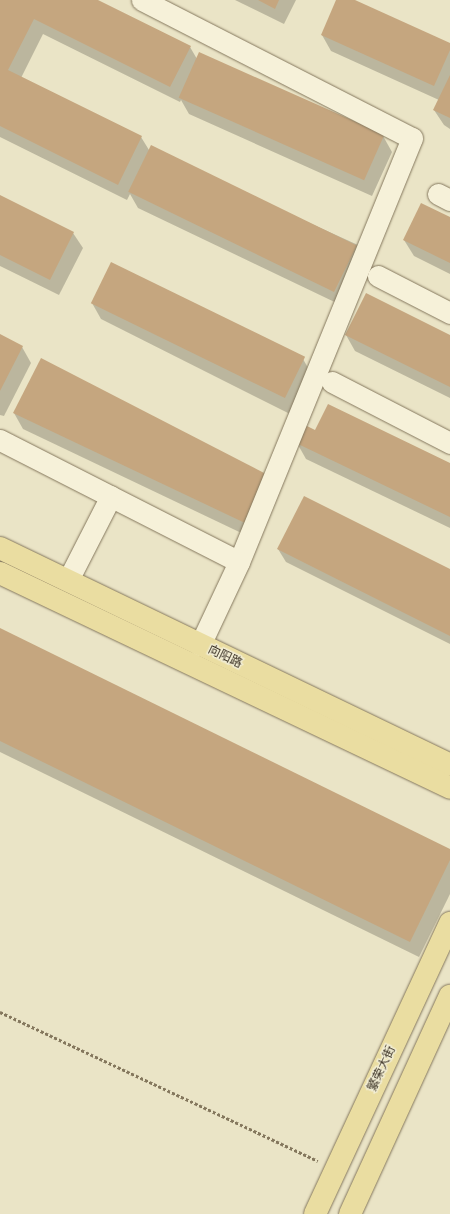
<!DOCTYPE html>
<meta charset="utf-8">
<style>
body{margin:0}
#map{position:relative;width:450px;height:1214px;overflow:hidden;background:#eae4c6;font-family:"Roboto Serif","Noto Sans SC",serif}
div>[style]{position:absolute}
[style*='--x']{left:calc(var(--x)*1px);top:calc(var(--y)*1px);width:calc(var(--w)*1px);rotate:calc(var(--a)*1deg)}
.shadow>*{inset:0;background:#0003}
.building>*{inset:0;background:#c5a67f;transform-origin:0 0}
.path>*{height:2.5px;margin-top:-1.25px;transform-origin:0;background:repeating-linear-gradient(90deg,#84775d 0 3px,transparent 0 5px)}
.roads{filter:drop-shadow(0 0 1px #84775d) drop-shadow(0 0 1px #84775d)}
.minor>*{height:21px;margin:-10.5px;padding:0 10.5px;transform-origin:10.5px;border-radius:10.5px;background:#f6f1d9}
.major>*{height:22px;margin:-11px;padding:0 11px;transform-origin:11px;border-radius:11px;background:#eadda1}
span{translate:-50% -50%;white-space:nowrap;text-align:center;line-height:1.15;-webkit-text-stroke:3px #f2eed5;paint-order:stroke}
.street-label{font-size:12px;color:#362d20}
</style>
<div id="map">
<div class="shadow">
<i style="clip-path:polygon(0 0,96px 0,190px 47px,197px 59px,383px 136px,392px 152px,372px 196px,189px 114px,181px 100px,180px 102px,43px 34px,21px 78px,141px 137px,149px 150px,358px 245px,345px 307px,138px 208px,130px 194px,127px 200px,0 137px)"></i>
<i style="clip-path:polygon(235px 0,296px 0,284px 24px)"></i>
<i style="clip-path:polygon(338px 0,352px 0,450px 44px,450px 129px,444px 125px,434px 110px,439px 100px,331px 51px,322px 35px)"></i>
<i style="clip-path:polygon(0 196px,73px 233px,83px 248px,59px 295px,0 266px)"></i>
<i style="clip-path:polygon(450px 218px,450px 274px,414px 256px,404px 240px)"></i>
<i style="clip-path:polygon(92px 303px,303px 359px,312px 375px,292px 415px,101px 319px)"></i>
<i style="clip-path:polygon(346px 335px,450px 336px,450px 398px,355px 351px)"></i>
<i style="clip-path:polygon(0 336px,22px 347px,31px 363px,4px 416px,0 415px)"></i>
<i style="clip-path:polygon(14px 413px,275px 490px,254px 539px,23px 429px)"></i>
<i style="clip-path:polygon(297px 443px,450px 464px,450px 528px,306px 459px)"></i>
<i style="clip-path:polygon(278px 549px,450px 570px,450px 644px,286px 562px)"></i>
<i style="clip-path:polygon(0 629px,450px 850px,450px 894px,419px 957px,0 752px)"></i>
</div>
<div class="building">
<i style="clip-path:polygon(0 0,98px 0,191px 46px,170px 87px,34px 19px,8px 70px,142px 136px,118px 185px,0 126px)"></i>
<i style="clip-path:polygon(258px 0,279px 0,275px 9px)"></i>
<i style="clip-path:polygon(336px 0,355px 0,450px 43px,450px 50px,434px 86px,321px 35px)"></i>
<i style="left:199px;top:52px;width:203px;height:50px;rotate:24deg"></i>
<i style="clip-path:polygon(450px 75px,450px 118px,433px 110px)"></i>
<i style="left:151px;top:145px;width:229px;height:52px;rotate:26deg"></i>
<i style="clip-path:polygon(0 195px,74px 232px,50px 280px,0 255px)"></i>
<i style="clip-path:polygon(421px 203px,450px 217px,450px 263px,403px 240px)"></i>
<i style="left:111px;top:262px;width:216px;height:46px;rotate:26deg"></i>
<i style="clip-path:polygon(366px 293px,450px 335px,450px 387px,345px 335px)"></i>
<i style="clip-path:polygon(0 334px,23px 346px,0 391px)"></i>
<i style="clip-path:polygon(41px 358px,266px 474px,245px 523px,13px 413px)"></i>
<i style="clip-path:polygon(328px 404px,450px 463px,450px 517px,296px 443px,305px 425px,315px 430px)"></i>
<i style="clip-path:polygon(304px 496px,450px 569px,450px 636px,277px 549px)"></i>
<i style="clip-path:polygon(0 628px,450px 849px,450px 860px,410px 942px,0 741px)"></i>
</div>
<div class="path">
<i style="--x:0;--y:1012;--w:351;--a:25.1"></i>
</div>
<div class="roads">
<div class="minor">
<i style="--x:142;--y:0;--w:303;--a:27.1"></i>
<i style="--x:412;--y:138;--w:458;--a:112.2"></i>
<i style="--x:438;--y:194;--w:13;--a:27"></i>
<i style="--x:378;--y:276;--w:81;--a:27.2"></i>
<i style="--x:332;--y:382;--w:133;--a:27.3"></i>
<i style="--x:0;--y:440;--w:268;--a:27"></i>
<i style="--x:239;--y:562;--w:92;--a:115.2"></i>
<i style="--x:68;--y:580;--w:94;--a:-62.9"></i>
</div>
<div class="major">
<i style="--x:0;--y:548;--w:500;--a:25.7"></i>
<i style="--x:0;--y:573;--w:499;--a:25.5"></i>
<i style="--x:315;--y:1214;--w:321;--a:-65.1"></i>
<i style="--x:350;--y:1214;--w:240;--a:-65.4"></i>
</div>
</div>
<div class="street-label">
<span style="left:225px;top:657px;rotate:26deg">向阳路</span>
<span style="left:382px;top:1069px;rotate:-65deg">繁荣大街</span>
</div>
</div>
